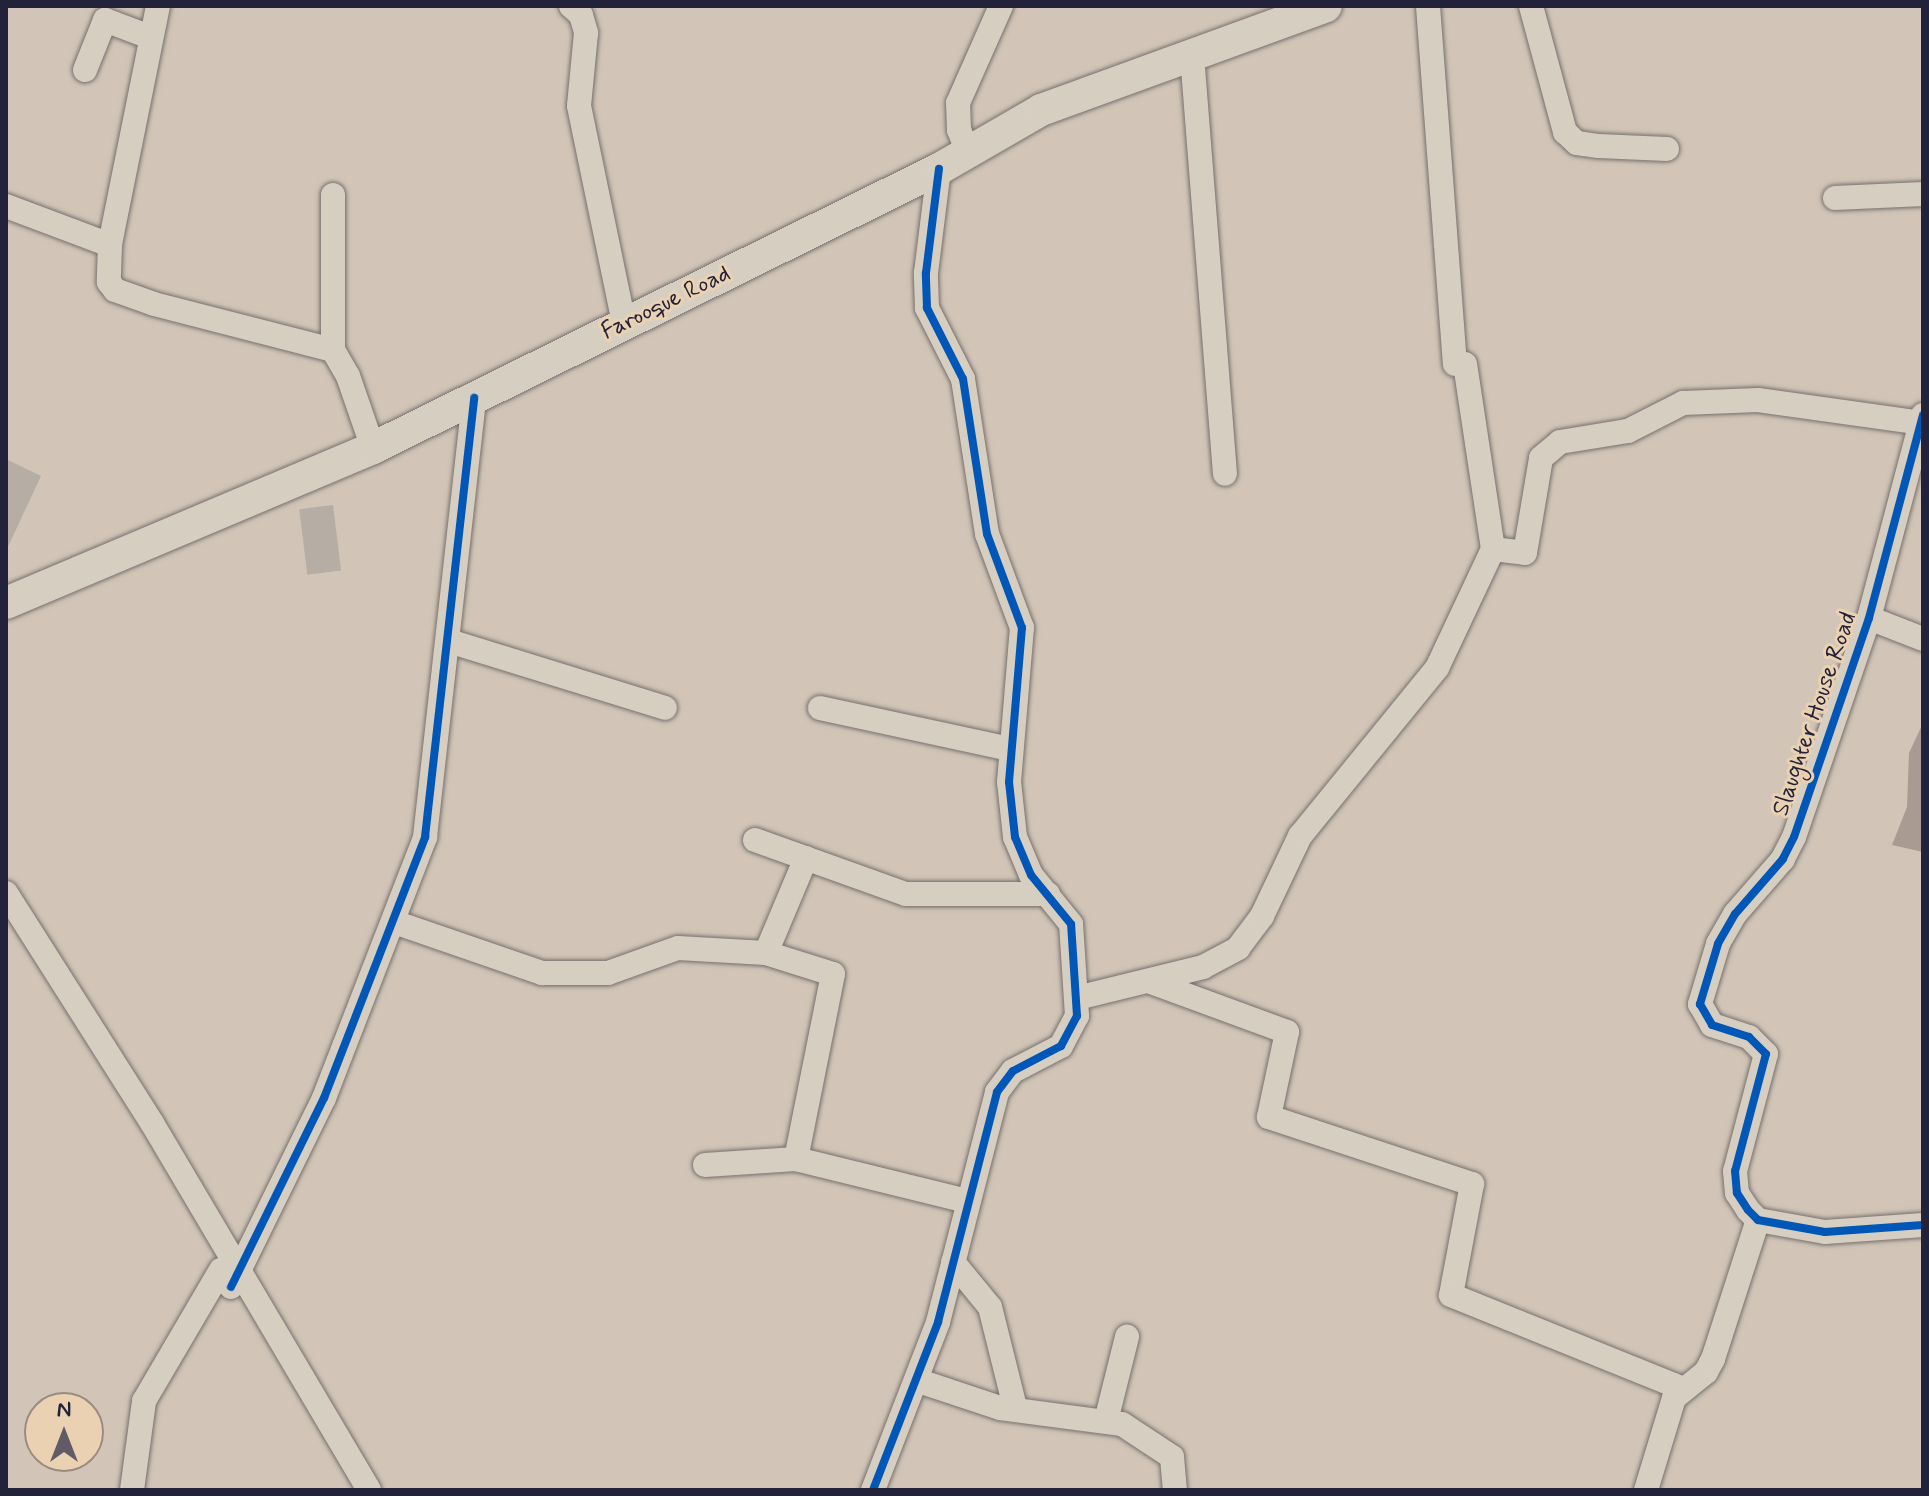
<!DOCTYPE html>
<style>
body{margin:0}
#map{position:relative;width:1929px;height:1496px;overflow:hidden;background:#d2c5b7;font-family:Mynerve,sans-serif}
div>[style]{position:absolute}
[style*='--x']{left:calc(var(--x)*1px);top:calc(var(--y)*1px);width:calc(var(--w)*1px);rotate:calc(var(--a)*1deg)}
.water>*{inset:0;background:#a99b92}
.building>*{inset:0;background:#b6ada4;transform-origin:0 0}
.roads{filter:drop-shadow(0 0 2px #76706e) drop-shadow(0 0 2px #76706e)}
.minor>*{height:24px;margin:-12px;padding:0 12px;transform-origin:12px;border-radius:12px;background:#d7cec2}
.major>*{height:32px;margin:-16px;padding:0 16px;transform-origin:16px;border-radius:16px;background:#d7cec2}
.cycleway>*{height:8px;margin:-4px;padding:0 4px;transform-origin:4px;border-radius:4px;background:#0057b8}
span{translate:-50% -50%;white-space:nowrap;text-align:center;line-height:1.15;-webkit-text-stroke:6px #ead1b2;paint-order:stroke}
.street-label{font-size:24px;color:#22223b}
.frame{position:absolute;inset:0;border:8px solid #22223b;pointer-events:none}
.north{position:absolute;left:24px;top:1392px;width:80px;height:80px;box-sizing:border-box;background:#ead1b2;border:2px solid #9a8b82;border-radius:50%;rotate:0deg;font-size:22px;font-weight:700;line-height:32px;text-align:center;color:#22223b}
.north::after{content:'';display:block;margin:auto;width:28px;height:36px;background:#605b66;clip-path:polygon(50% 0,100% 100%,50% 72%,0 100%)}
</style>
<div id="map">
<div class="water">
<i style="clip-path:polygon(1923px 723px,1923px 852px,1892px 845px,1907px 807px,1909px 753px)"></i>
</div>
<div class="building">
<i style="clip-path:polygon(6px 459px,41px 476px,6px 551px)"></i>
<i style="left:333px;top:505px;width:66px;height:34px;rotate:83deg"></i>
</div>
<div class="roads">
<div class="minor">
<i style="--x:158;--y:6;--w:244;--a:101.4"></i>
<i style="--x:110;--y:245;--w:37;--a:92"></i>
<i style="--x:109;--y:282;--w:10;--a:53"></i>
<i style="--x:115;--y:290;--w:41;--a:19.7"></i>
<i style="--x:154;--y:304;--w:185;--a:14.4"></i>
<i style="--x:333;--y:350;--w:30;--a:60"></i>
<i style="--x:348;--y:376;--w:76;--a:70.9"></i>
<i style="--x:571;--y:6;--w:13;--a:42"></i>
<i style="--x:581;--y:15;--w:19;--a:74"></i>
<i style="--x:586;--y:33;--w:73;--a:95.5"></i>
<i style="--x:579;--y:106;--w:223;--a:78.3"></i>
<i style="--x:1428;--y:6;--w:359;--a:85.7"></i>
<i style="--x:1531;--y:6;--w:131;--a:74.9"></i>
<i style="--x:1565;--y:132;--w:16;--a:43"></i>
<i style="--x:1577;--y:143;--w:22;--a:8"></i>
<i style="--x:1599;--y:146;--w:68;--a:2.5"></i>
<i style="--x:1192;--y:55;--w:420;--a:85.5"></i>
<i style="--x:85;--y:70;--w:54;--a:-68.2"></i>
<i style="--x:105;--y:20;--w:48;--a:20.7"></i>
<i style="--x:968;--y:153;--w:25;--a:-111"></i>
<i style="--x:959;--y:130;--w:27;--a:-92"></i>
<i style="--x:958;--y:103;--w:106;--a:-66.1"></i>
<i style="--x:1835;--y:198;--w:88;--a:-2.6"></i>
<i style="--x:6;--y:206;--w:111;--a:20.6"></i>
<i style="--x:333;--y:350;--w:155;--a:-90"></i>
<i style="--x:1923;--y:415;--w:210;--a:104.9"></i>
<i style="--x:1869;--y:618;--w:231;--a:108.9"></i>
<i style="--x:1794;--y:837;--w:25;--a:117"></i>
<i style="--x:1783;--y:859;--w:73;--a:131.1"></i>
<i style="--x:1735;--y:914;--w:34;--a:120"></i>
<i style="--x:1718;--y:944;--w:63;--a:106.7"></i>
<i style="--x:1700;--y:1004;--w:24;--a:60"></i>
<i style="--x:1712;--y:1025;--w:39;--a:18"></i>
<i style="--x:1749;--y:1037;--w:24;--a:45"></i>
<i style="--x:1766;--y:1054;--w:121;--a:104.8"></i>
<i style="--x:1735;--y:1171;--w:22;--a:85"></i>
<i style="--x:1737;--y:1193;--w:20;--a:57"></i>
<i style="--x:1748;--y:1210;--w:14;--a:45"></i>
<i style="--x:1758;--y:1220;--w:68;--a:10.2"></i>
<i style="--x:1825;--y:1232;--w:98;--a:-4.1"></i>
<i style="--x:1493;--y:549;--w:32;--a:7"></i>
<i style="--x:1525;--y:553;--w:96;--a:-80.4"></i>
<i style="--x:1541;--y:458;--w:25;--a:-40"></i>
<i style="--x:1560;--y:442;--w:69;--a:-9.2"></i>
<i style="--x:1628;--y:431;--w:62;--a:-27"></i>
<i style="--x:1683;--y:403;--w:75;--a:-2.3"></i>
<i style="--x:1758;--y:400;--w:165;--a:8"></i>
<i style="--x:1869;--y:618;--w:58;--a:21.3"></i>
<i style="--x:449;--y:641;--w:226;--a:17.2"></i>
<i style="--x:820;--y:708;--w:194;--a:12.2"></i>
<i style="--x:755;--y:840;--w:160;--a:19.7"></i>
<i style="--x:906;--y:894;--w:142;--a:0"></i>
<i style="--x:6;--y:893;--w:272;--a:57.6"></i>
<i style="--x:152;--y:1123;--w:426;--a:59.4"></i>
<i style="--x:394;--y:922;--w:157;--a:19"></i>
<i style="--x:542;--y:973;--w:66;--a:0"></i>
<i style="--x:608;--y:973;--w:74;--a:-19.7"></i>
<i style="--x:678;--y:948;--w:88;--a:3.3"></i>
<i style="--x:766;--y:953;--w:103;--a:-67.2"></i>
<i style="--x:766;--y:953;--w:70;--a:17.4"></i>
<i style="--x:833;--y:974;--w:189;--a:101.3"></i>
<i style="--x:1151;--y:982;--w:145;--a:20.2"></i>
<i style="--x:1287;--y:1032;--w:87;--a:102"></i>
<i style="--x:1269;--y:1117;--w:214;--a:18.3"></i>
<i style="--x:1472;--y:1184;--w:113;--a:100.7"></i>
<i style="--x:1451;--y:1295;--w:248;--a:22"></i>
<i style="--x:1077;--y:998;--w:130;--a:-13.8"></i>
<i style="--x:1203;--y:967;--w:40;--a:-28"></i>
<i style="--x:1238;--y:948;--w:40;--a:-53"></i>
<i style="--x:1262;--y:916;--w:89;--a:-64.6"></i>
<i style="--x:1300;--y:836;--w:217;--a:-50.8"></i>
<i style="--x:1437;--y:668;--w:132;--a:-64.8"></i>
<i style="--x:1493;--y:549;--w:187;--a:-98.6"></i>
<i style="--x:705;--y:1165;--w:91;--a:-3.8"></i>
<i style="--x:796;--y:1159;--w:176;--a:13.8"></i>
<i style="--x:953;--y:1262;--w:58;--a:50.6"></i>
<i style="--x:990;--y:1307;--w:103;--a:76"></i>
<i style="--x:231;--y:1287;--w:211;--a:-63.8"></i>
<i style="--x:324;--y:1098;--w:280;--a:-68.8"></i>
<i style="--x:425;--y:837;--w:442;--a:-83.6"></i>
<i style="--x:919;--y:1381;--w:85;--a:18.4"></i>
<i style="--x:1000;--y:1408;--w:123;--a:7.5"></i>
<i style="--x:1122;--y:1424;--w:60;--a:33.4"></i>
<i style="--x:1172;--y:1457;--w:33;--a:85"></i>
<i style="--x:1106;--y:1421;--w:87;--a:-76"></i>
<i style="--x:132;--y:1490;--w:90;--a:-82.3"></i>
<i style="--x:144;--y:1401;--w:152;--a:-59.6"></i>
<i style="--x:873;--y:1490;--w:180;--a:-68.8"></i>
<i style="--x:938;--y:1322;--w:237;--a:-75.6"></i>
<i style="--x:997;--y:1092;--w:26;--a:-53"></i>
<i style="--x:1013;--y:1071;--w:54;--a:-27.5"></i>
<i style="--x:1061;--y:1046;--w:34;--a:-62"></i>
<i style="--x:1077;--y:1016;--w:92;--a:-93.7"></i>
<i style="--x:1071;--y:924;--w:63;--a:-129.2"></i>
<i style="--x:1031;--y:875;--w:41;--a:-112.8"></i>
<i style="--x:1015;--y:837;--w:55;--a:-96.2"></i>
<i style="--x:1009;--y:782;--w:155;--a:-85.2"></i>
<i style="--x:1022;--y:628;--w:100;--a:-110.4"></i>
<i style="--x:987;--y:534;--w:157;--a:-98.8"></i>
<i style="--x:963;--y:379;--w:80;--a:-116.9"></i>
<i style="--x:927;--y:308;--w:35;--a:-92"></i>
<i style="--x:926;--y:273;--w:105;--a:-82.9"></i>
<i style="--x:1646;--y:1490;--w:96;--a:-73.1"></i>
<i style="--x:1674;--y:1398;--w:41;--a:-39.1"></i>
<i style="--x:1706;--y:1372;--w:15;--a:-62"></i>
<i style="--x:1713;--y:1359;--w:146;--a:-72.1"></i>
</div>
<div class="major">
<i style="--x:6;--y:603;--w:398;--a:-22.9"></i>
<i style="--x:373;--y:448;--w:631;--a:-26.24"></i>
<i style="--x:939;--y:169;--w:118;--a:-30"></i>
<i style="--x:1041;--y:110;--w:303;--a:-20"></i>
</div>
</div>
<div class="cycleway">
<i style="--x:1923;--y:415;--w:210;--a:104.9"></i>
<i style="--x:1869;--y:618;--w:231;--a:108.9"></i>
<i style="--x:1794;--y:837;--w:25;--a:117"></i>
<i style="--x:1783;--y:859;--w:73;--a:131.1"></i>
<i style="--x:1735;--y:914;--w:34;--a:120"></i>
<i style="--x:1718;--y:944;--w:63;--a:106.7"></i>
<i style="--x:1700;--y:1004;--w:24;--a:60"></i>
<i style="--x:1712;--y:1025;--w:39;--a:18"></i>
<i style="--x:1749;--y:1037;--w:24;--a:45"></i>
<i style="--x:1766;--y:1054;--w:121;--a:104.8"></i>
<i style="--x:1735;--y:1171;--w:22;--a:85"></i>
<i style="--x:1737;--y:1193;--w:20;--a:57"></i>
<i style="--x:1748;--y:1210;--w:14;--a:45"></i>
<i style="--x:1758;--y:1220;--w:68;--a:10.2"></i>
<i style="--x:1825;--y:1232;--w:98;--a:-4.1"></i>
<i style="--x:231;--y:1287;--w:211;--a:-63.8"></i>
<i style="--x:324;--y:1098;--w:280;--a:-68.8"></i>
<i style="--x:425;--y:837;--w:442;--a:-83.6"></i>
<i style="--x:873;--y:1490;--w:180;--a:-68.8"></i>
<i style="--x:938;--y:1322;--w:237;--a:-75.6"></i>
<i style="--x:997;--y:1092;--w:26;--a:-53"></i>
<i style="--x:1013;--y:1071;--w:54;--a:-27.5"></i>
<i style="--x:1061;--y:1046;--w:34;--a:-62"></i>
<i style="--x:1077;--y:1016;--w:92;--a:-93.7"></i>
<i style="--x:1071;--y:924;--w:63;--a:-129.2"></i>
<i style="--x:1031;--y:875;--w:41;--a:-112.8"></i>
<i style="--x:1015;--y:837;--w:55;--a:-96.2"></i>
<i style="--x:1009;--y:782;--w:155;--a:-85.2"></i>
<i style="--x:1022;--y:628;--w:100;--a:-110.4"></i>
<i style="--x:987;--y:534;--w:157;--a:-98.8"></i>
<i style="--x:963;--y:379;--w:80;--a:-116.9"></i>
<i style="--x:927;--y:308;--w:35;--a:-92"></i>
<i style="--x:926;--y:273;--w:105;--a:-82.9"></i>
</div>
<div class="street-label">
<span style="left:666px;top:303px;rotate:-26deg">Farooque Road</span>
<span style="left:1815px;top:714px;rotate:-71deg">Slaughter House Road</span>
</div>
<div class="frame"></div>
<div class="north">N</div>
</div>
